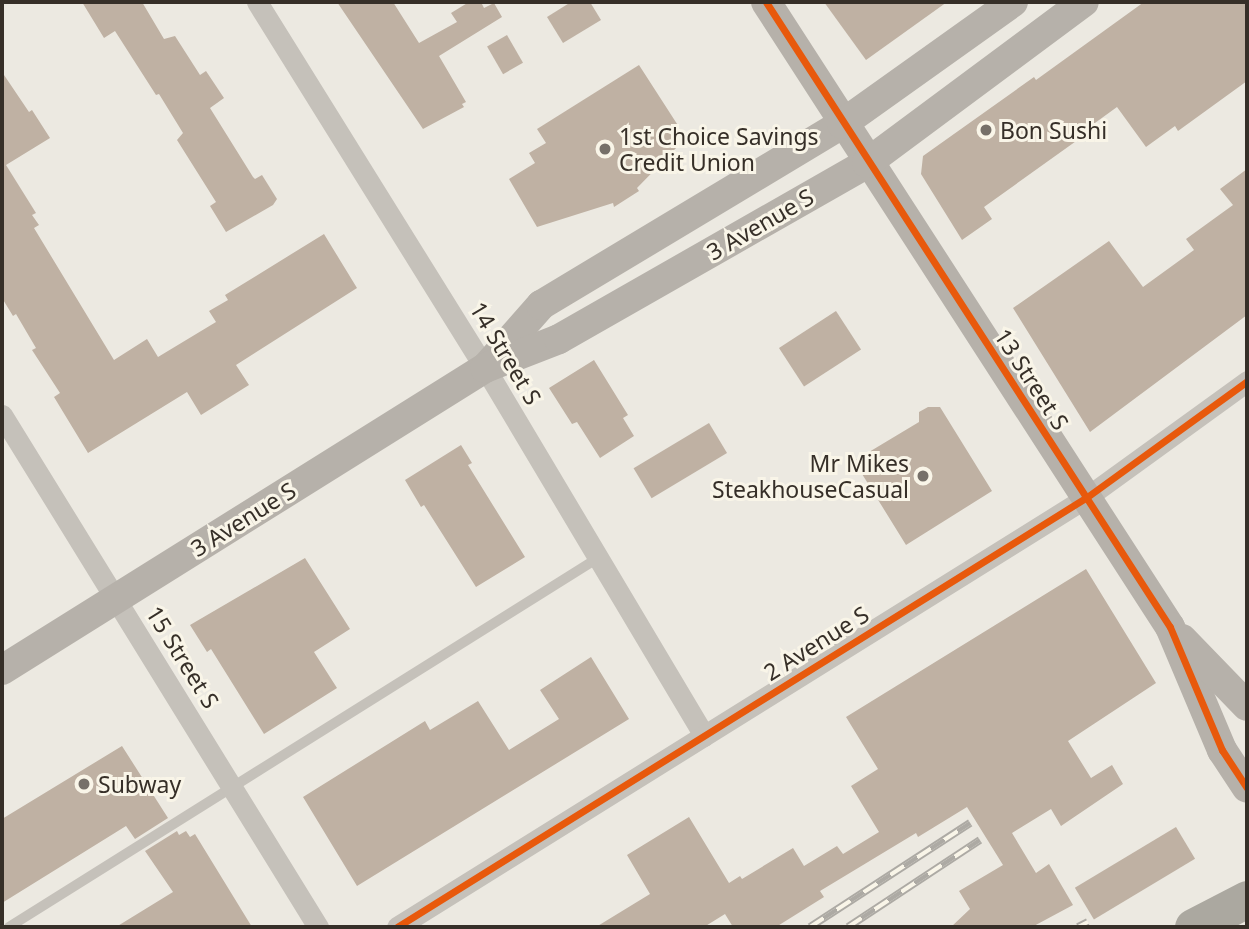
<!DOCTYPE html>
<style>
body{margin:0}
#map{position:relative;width:1249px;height:929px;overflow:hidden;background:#ece9e1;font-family:"Noto Sans",sans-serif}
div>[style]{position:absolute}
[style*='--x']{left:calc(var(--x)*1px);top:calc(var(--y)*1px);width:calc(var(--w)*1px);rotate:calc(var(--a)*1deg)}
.building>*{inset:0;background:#bfb1a3;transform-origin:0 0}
.lane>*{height:10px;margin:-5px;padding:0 5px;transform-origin:5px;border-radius:5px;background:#c5c1ba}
.street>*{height:21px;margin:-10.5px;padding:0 10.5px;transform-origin:10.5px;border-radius:10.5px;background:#c5c1ba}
.secondary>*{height:30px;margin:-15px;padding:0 15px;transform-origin:15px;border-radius:15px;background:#b6b1aa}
.highway>*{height:37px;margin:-18.5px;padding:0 18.5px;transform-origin:18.5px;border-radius:18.5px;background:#aba8a0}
.rail>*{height:8px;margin-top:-4px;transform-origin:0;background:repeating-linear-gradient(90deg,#f9f5e8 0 16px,#adaaa4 0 32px);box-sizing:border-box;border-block:2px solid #adaaa4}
.cycleway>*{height:7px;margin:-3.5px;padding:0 3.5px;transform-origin:3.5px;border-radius:3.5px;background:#e8590c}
.dots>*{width:19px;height:19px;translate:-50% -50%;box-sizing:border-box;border:4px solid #f9f5e8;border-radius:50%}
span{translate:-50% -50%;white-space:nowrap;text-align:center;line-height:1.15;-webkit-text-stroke:6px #f9f5e8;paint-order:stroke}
.poi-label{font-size:23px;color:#362f28}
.left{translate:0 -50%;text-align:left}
.right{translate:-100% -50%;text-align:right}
.street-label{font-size:23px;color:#362f28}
.frame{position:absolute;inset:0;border:4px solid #362f28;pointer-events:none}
</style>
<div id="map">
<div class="building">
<i style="clip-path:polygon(82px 2px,142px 2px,164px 39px,175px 36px,200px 75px,206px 71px,224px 98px,210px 108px,253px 177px,255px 179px,262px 175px,277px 199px,273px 205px,226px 232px,210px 206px,216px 202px,177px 140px,183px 133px,159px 94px,156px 95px,115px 31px,104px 38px)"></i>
<i style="clip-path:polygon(337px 2px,393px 2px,419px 43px,457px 22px,451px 13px,469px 2px,481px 2px,484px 8px,494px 3px,502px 17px,439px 56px,466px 102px,462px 104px,464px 107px,423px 129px)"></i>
<i style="clip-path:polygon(571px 2px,590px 2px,601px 20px,563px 43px,547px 17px)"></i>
<i style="clip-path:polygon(824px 2px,947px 2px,866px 60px)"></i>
<i style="clip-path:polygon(1144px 2px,1247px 2px,1247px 81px,1178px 131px,1175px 126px,1146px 147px,1117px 107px,1077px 136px,1079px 139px,984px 207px,992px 219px,962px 240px,921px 174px,923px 156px,1034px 77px,1036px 80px)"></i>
<i style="left:507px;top:35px;width:32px;height:23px;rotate:60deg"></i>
<i style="clip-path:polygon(639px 65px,679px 127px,671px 132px,679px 145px,637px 188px,639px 191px,614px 207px,613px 203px,537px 227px,509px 179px,535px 163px,529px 153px,546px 143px,537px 129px)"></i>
<i style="clip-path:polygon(2px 72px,29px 112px,32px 110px,50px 138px,6px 165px,36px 213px,32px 215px,39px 225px,34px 228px,114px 360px,147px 339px,158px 357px,216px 322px,209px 311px,228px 300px,225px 295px,324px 234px,357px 288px,236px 365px,249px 385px,201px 415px,187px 392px,88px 453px,54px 397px,60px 393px,32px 350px,36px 348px,16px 314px,13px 316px,2px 298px)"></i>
<i style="clip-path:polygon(1247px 169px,1247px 315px,1090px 432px,1013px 308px,1109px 241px,1143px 287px,1194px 250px,1186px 239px,1233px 205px,1220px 189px)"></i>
<i style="left:836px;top:311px;width:46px;height:68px;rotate:57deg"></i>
<i style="clip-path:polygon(594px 360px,628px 415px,623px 418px,634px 436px,600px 458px,577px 422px,572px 424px,549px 388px)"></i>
<i style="clip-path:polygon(928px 407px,940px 407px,992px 491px,906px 545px,854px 461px,919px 422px,919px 412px)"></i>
<i style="left:709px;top:423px;width:35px;height:88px;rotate:59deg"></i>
<i style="clip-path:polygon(461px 445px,472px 463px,468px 465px,525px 557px,476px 587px,424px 505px,421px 507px,405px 480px)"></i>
<i style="clip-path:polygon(305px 558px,350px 629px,314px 652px,337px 688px,264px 734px,211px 649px,207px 652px,190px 625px)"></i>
<i style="clip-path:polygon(1086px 569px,1156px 683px,1068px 741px,1091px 778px,1112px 765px,1123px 784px,1061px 826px,1051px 809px,1012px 833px,1036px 873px,1049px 864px,1073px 905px,1032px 927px,951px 927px,970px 909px,959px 891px,1003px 865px,967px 807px,918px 837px,916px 833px,820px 891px,824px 897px,776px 927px,733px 927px,725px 914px,704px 927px,596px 927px,650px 894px,627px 855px,689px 817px,729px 883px,740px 876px,742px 879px,793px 848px,804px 866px,837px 846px,843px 854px,879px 832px,851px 786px,878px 769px,846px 717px)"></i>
<i style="clip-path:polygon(591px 657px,629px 719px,357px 886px,303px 797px,425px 721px,430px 730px,478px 701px,509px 750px,559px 719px,540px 690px)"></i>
<i style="clip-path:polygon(122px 746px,168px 818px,135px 839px,126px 826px,2px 903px,2px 819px)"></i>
<i style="left:1176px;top:827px;width:37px;height:118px;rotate:59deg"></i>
<i style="clip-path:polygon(177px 831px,179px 835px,186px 831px,190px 837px,195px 834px,252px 927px,116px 927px,173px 892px,145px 851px)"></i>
</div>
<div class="lane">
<i style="--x:9;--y:927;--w:695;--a:-32.07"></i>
</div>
<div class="street">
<i style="--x:257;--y:2;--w:431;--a:58.1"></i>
<i style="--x:485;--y:368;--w:428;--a:59.2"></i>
<i style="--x:2;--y:415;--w:602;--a:58.32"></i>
<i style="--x:397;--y:927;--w:813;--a:-31.93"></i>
<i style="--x:1087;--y:497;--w:198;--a:-35.9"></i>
</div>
<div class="secondary">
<i style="--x:766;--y:2;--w:744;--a:57.12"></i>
<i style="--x:1170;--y:627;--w:134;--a:67.1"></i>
<i style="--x:1222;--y:750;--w:45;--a:56.7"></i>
<i style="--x:489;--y:364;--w:79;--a:-48.6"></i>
<i style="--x:541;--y:305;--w:351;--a:-31"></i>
<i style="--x:842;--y:124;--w:210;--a:-35.5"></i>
<i style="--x:1182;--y:639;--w:93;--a:45.9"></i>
<i style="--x:2;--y:670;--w:570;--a:-32.02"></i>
<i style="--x:485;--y:368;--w:79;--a:-21.4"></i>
<i style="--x:559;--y:339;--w:355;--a:-29.7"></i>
<i style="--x:867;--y:163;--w:270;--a:-36.6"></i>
</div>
<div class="highway">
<i style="--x:1193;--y:927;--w:61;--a:-27.4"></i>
</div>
<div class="rail">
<i style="--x:810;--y:927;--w:191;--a:-33"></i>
<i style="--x:848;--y:927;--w:158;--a:-33.4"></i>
<i style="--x:1078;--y:927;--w:11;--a:-27"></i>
</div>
<div class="cycleway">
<i style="--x:766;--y:2;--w:744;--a:57.12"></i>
<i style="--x:1170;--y:627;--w:134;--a:67.1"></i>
<i style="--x:1222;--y:750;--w:45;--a:56.7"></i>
<i style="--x:397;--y:927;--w:813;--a:-31.93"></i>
<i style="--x:1087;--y:497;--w:198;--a:-35.9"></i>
</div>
<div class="dots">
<i style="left:986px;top:130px;background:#767069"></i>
<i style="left:605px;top:149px;background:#767069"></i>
<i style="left:923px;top:476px;background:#767069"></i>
<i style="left:84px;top:784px;background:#767069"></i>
</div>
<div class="poi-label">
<span class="left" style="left:1000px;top:130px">Bon Sushi</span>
<span class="left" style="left:619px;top:149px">1st Choice Savings<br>Credit Union</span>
<span class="right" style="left:909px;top:476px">Mr Mikes<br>SteakhouseCasual</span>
<span class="left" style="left:98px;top:784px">Subway</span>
</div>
<div class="street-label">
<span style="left:760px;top:224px;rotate:-30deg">3 Avenue S</span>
<span style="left:506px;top:353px;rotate:59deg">14 Street S</span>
<span style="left:1032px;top:379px;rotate:57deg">13 Street S</span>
<span style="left:243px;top:519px;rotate:-32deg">3 Avenue S</span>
<span style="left:816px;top:643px;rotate:-32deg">2 Avenue S</span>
<span style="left:183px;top:657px;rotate:58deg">15 Street S</span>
</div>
<div class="frame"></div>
</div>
